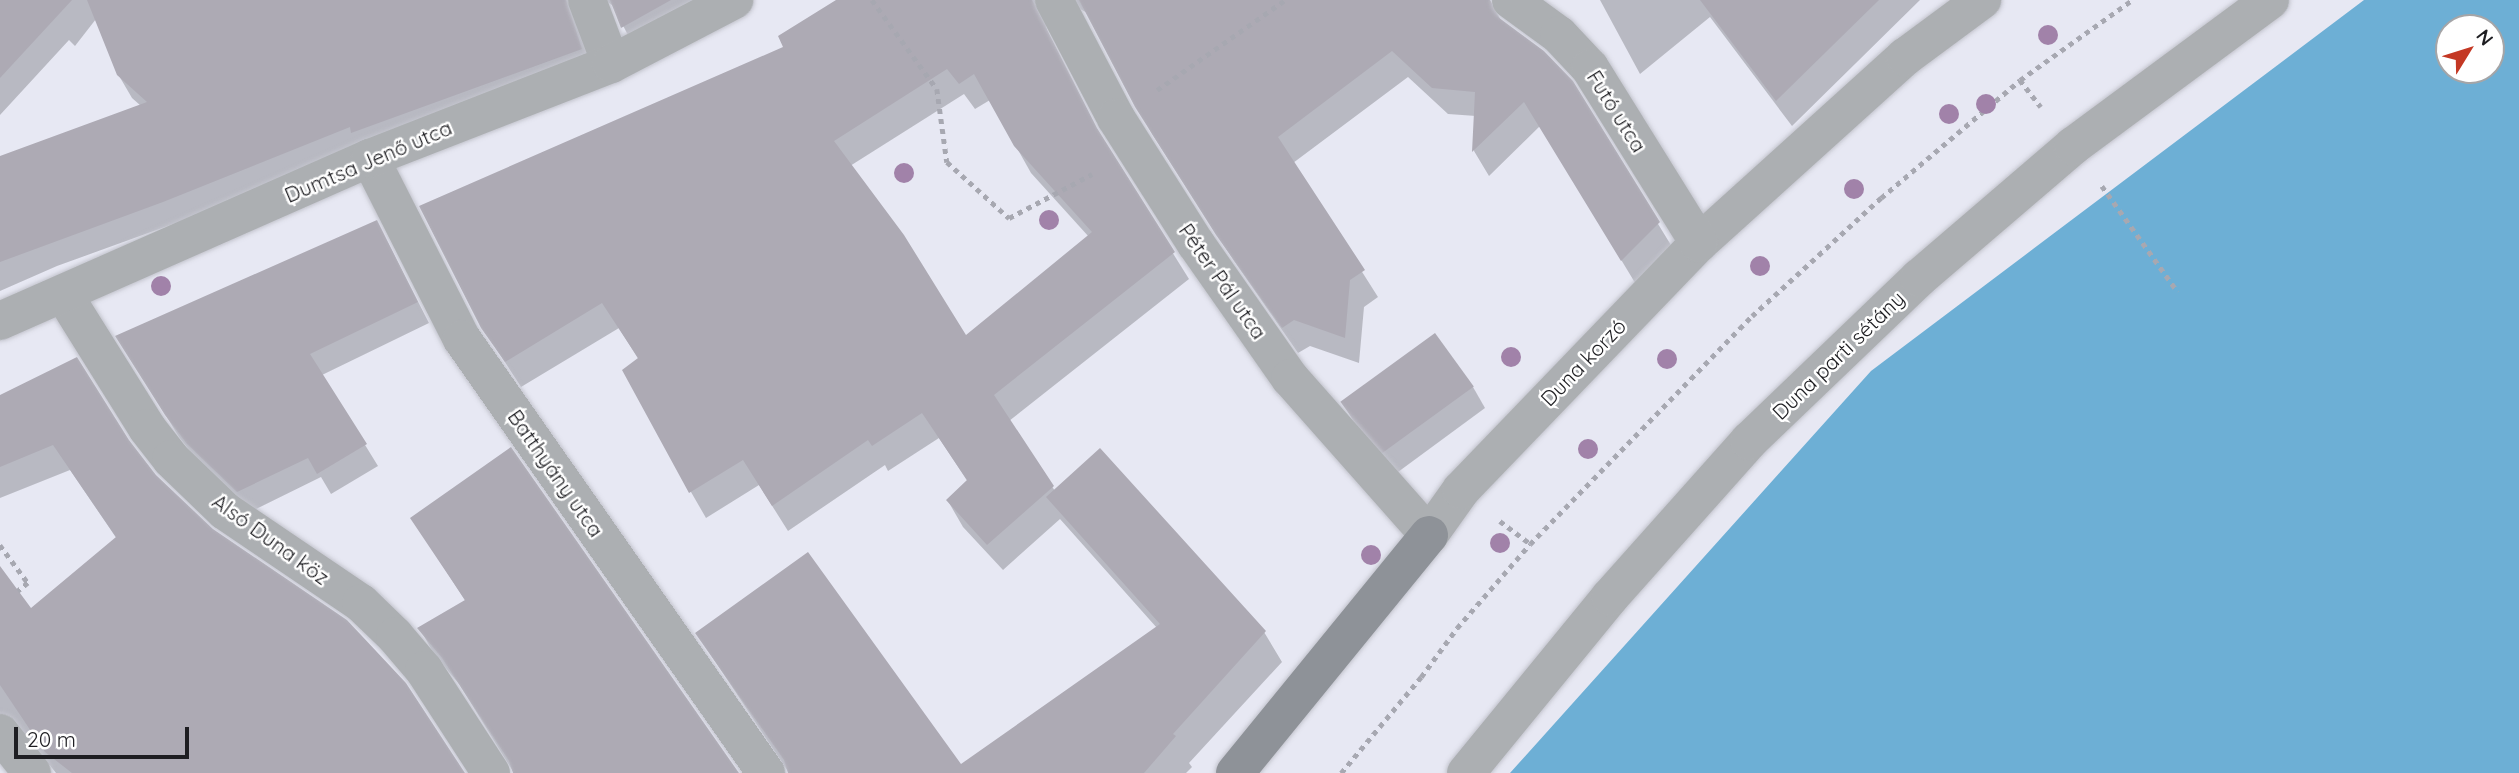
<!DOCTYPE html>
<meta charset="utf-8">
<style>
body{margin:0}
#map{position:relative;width:2519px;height:773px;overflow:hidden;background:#e7e8f3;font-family:Quicksand,sans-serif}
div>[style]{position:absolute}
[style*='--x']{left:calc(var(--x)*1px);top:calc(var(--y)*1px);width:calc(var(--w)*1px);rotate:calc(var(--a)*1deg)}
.water>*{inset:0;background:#6dafd5}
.shadow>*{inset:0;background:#0003}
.building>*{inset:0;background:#adaab4;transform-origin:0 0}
.path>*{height:4.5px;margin-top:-2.25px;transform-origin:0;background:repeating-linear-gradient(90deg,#a7a8b1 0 5px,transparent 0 10px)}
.roads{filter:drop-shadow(0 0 2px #c3c4cd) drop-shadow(0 0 2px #c3c4cd)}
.street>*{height:38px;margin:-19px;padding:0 19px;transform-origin:19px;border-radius:19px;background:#acafb2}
.secondary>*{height:38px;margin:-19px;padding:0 19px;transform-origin:19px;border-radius:19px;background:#8e9298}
.trees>*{width:20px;height:20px;margin:-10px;border-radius:50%;background:#a182a9}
span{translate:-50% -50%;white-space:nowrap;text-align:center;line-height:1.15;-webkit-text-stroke:5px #fff;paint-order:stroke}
.street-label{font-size:21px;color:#1e1e22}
.north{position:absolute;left:2435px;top:14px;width:70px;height:70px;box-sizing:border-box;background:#fff;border:2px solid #a5a5a7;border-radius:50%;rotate:52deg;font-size:19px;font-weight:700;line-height:28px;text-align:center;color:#1e1e22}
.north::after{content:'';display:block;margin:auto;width:24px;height:32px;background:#c43824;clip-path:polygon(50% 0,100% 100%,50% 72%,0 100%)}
.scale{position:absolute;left:14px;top:727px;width:175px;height:32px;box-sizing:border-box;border:4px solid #1e1e22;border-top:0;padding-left:9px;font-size:21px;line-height:24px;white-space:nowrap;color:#1e1e22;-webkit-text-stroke:5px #fff;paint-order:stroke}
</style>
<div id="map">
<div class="water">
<i style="clip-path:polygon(evenodd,2364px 0,2519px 0,2519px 773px,1510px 773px,1871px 371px,2364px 0,2449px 28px,2491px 28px,2491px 70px,2449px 70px,2449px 28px)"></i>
</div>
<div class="shadow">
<i style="clip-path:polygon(0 0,725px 0,636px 50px,612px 5px,606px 1px,594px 72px,57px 266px,0 291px,0 158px,141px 106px,132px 98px,118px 74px,96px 19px,75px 46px,69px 40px,0 115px)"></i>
<i style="clip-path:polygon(evenodd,839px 0,1490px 0,1503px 24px,1571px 82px,1674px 250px,1637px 286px,1540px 126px,1489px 176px,1474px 151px,1476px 116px,1448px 114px,1408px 77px,1293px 163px,1378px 297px,1364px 307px,1359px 363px,1310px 346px,1298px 353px,1234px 261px,1152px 134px,1087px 13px,1072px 4px,1046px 26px,1049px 38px,1104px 143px,1189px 279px,1009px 421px,1055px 491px,1264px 632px,1282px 662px,1189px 763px,1192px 767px,1186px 773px,789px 773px,697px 634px,961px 766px,1157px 628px,1060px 519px,1003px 570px,963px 527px,948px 501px,968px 482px,939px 438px,888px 471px,885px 465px,788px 531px,759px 485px,706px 518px,691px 492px,639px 360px,619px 328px,521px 387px,482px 327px,839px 0,964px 94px,975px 109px,990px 100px,1031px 173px,1089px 237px,966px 338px,850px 166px,964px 94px)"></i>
<i style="clip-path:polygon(1600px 0,1920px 0,1792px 126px,1710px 17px,1640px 74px)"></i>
<i style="clip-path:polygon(388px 243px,429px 323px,322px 375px,378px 466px,331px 494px,321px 477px,250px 512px,201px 465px,179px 437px,130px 357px)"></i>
<i style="clip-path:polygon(1473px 387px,1485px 408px,1398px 472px,1355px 424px,1343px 403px)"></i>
<i style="clip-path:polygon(0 395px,127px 441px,155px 476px,463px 773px,56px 773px,33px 744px,0 730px,0 569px,30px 610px,117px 539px,70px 470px,0 498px)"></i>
<i style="clip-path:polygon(412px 518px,737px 773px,514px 773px,459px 684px,434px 654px,420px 629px,466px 602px)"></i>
</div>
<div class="building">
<i style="clip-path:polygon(0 0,72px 0,0 78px)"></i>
<i style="clip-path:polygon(87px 0,566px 0,582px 49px,351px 133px,350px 127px,163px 202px,0 262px,0 156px,147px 102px,117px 75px)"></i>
<i style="clip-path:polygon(610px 0,671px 0,621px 28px)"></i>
<i style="clip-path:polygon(evenodd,836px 0,1032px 0,1097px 128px,1175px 252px,994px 395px,1054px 486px,987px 545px,946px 500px,967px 480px,922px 413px,872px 446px,868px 440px,772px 506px,743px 460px,689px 493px,622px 370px,638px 358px,602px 303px,505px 362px,481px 328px,419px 206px,783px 47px,778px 36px,836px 0,947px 69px,959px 84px,974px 74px,1014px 146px,1092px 232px,966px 335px,904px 235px,834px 141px,947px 69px)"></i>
<i style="clip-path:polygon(1079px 0,1490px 0,1498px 17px,1544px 51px,1573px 81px,1660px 222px,1621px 261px,1524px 102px,1472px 152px,1475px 92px,1432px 88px,1392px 51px,1278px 137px,1365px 270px,1350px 280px,1345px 338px,1294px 320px,1282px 328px,1216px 235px,1135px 107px)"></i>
<i style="clip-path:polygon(1700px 0,1879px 0,1776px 101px)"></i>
<i style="clip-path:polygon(377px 220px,418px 302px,310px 354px,367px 444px,317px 474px,308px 458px,237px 492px,187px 444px,165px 415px,115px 336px)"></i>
<i style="left:1435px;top:333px;width:66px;height:117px;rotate:54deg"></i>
<i style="clip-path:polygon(77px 357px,129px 440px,156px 475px,213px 529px,347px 620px,406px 683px,465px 773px,72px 773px,45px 752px,0 685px,0 566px,31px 608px,116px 537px,53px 445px,0 467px,0 395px)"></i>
<i style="clip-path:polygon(511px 447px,739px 773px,513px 773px,509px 761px,442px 658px,417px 628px,465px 600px,410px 518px)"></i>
<i style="clip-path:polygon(1100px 448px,1266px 631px,1173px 734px,1176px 736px,1144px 773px,788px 773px,784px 760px,695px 633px,808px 552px,961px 764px,1160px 624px,1046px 497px)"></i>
</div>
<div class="path">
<i style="--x:872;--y:0;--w:110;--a:53.9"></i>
<i style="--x:937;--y:89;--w:74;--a:82.2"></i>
<i style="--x:947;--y:162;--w:84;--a:42.1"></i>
<i style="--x:1009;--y:218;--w:94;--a:-27.9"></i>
<i style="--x:2020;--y:80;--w:34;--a:52"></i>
<i style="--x:1157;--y:90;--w:156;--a:-35.1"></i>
<i style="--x:2102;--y:186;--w:130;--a:54.4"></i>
<i style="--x:1500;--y:521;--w:38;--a:37"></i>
<i style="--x:0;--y:545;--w:47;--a:53.6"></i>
<i style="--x:28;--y:583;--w:13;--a:141"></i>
<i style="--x:1341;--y:773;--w:125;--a:-50.2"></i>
<i style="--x:1421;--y:677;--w:61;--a:-53.7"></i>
<i style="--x:1457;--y:628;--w:111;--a:-49"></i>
<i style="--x:1530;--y:544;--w:318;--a:-45.8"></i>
<i style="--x:1752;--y:316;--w:175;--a:-42.5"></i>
<i style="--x:1881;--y:198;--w:182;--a:-40.3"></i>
<i style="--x:2020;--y:80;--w:138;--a:-35.5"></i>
</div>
<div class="roads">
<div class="street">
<i style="--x:587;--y:0;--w:68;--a:69.4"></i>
<i style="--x:1054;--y:0;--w:133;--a:62.3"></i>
<i style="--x:1116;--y:118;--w:149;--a:57.6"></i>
<i style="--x:1196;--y:244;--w:164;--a:55"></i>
<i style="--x:1290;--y:378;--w:210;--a:48.5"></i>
<i style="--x:1429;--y:535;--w:55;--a:-54.6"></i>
<i style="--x:1461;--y:490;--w:343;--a:-46.1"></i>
<i style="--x:1699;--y:243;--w:278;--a:-42.1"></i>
<i style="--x:1905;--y:57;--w:96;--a:-36.5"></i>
<i style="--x:1511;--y:0;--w:59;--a:36.1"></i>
<i style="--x:1559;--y:35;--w:45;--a:46.8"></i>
<i style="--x:1590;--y:68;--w:206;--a:58.1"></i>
<i style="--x:370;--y:158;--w:203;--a:63.1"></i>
<i style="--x:462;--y:339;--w:530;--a:54.99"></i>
<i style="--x:64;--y:295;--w:157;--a:58"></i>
<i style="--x:147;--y:428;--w:39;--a:52"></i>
<i style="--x:171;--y:459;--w:75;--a:43.9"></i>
<i style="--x:225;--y:511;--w:164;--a:34.1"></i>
<i style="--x:361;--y:603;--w:47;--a:44.1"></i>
<i style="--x:395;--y:636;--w:45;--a:49.5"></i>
<i style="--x:424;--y:670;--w:123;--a:57"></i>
<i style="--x:0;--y:321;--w:404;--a:-23.8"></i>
<i style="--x:370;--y:158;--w:259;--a:-21.3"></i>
<i style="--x:611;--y:64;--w:139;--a:-27.5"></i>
<i style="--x:0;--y:733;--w:51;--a:51.3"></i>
<i style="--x:1466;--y:773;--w:227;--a:-50.7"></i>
<i style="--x:1610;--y:597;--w:209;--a:-48.3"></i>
<i style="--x:1749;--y:441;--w:236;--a:-43.8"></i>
<i style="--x:1919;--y:278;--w:203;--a:-40.6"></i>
<i style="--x:2073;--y:146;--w:245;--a:-36.5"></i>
</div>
<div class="secondary">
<i style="--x:1235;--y:773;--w:307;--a:-50.8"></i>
</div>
</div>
<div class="trees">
<i style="left:2048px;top:35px"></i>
<i style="left:1986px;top:104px"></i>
<i style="left:1949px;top:114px"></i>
<i style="left:904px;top:173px"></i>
<i style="left:1854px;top:189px"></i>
<i style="left:1049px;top:220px"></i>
<i style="left:1760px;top:266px"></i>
<i style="left:161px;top:286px"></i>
<i style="left:1511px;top:357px"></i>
<i style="left:1667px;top:359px"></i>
<i style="left:1588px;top:449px"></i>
<i style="left:1500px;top:543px"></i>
<i style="left:1371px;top:555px"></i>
</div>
<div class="street-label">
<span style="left:1617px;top:111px;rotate:58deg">Futó utca</span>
<span style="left:368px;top:161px;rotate:-23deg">Dumtsa Jenő utca</span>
<span style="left:1223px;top:281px;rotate:55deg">Péter Pál utca</span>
<span style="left:1838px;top:355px;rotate:-44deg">Duna parti sétány</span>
<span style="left:1583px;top:362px;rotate:-46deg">Duna korzó</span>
<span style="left:556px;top:473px;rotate:55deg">Batthyány utca</span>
<span style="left:271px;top:539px;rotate:36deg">Alsó Duna köz</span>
</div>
<div class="north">N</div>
<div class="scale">20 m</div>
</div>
